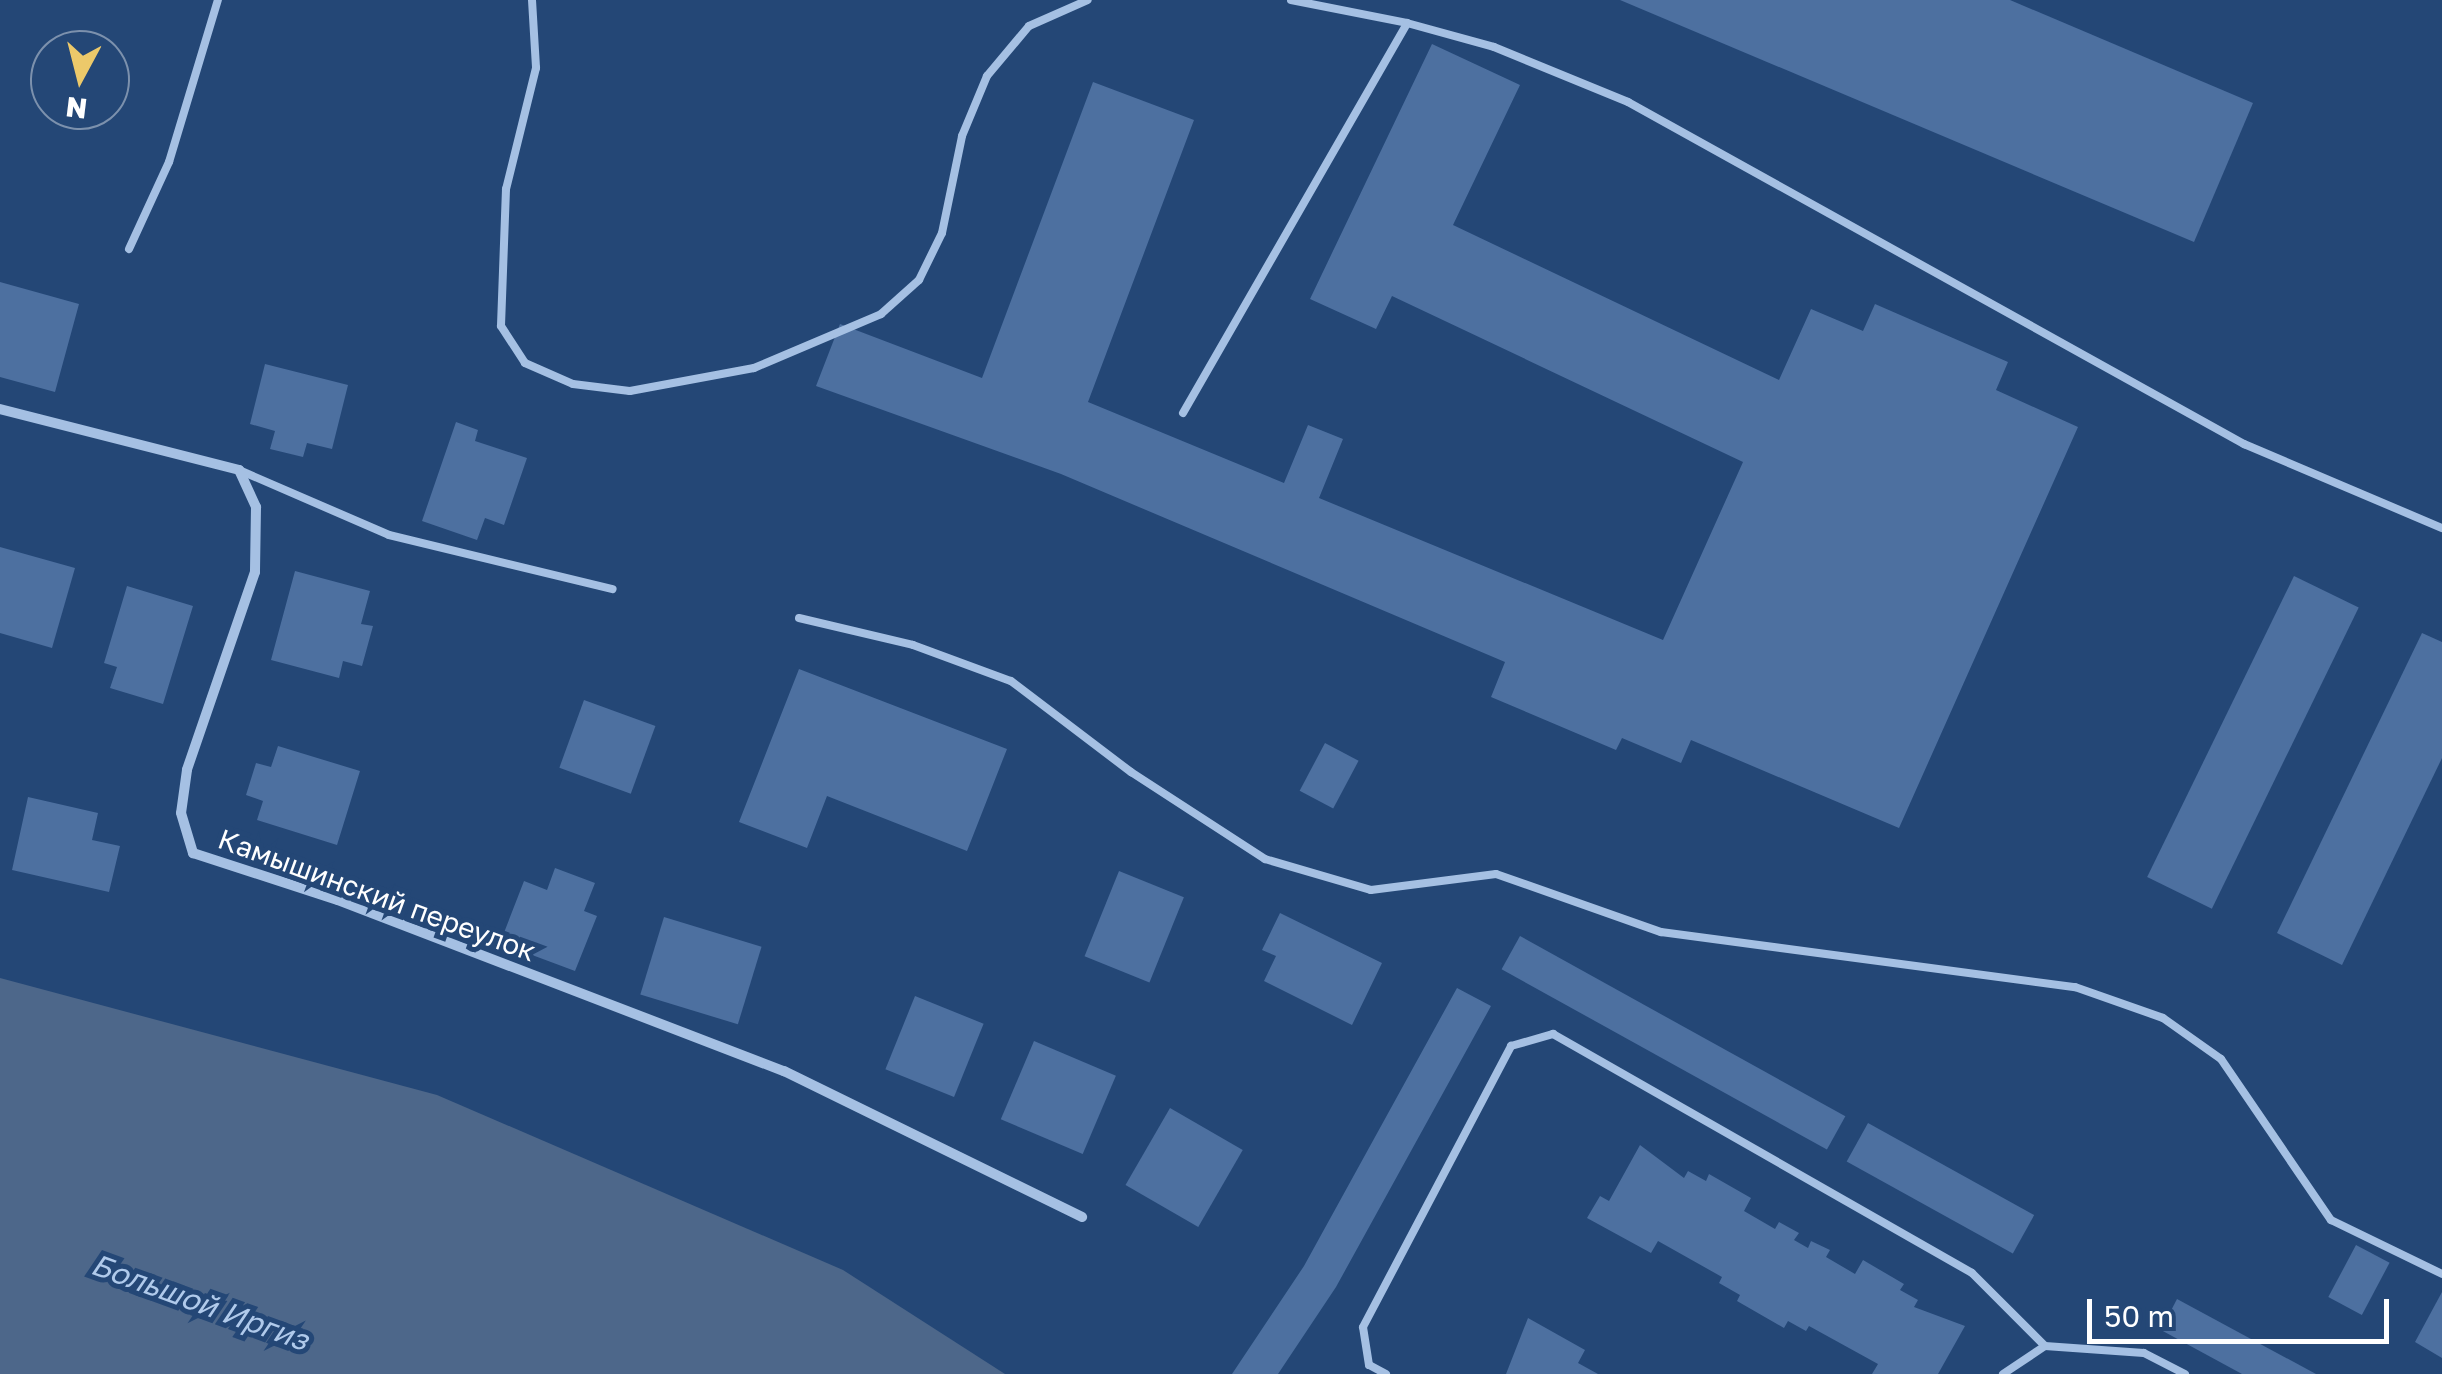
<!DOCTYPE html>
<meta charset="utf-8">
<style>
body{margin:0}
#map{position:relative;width:2442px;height:1374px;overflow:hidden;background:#244776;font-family:"Golos Text",sans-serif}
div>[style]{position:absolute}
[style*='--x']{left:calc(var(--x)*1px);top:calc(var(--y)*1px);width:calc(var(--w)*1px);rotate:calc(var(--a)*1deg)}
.water>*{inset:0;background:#4d678a}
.building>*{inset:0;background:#4d70a0;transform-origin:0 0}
.service>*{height:8px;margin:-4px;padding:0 4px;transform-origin:4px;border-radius:4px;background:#a5c0e3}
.minor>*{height:10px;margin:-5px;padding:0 5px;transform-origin:5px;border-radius:5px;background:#a5c0e3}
span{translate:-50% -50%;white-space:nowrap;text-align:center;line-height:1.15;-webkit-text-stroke:10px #244776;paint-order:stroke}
.street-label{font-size:28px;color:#fff}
.water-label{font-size:30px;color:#b0caeb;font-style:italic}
.north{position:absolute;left:30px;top:30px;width:100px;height:100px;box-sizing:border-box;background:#244776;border:2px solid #7c91ad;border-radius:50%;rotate:187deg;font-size:28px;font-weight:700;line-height:40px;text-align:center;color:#fff}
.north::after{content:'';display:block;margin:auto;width:35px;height:45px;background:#ecc96a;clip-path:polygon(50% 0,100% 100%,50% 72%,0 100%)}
.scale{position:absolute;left:2087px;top:1299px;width:302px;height:45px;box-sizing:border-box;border:5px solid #fff;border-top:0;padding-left:12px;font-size:30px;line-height:35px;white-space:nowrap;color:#fff;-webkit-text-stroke:8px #244776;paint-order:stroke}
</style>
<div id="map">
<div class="water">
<i style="clip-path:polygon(0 978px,437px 1095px,843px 1270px,1005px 1374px,0 1374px)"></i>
</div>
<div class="building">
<i style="clip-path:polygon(1620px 0,2010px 0,2253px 103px,2194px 242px)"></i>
<i style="clip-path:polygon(1432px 44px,1520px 85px,1453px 225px,1779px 380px,1811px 309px,1863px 331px,1875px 304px,2008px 362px,1996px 390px,2078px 427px,1899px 828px,1691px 740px,1681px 763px,1622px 738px,1616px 750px,1491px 697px,1505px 662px,1061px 474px,816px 386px,840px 324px,982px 378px,1093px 82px,1194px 120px,1088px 402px,1284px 483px,1308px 425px,1343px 439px,1319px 498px,1663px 640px,1743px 462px,1392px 296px,1376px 329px,1310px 299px)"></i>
<i style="clip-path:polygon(0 282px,79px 304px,55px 392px,0 377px)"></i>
<i style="clip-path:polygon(265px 364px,348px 385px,332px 449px,307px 443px,303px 457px,270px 449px,275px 431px,250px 424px)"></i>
<i style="clip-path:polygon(456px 422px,478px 430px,475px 441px,527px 458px,504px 525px,485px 518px,477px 540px,422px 521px)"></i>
<i style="clip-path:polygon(0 547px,75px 568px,52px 648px,0 633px)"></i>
<i style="clip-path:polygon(295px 571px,370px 591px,361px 624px,373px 626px,362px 666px,343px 661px,339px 678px,271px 660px)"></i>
<i style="left:2294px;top:576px;width:72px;height:335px;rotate:26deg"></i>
<i style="clip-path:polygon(127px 586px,193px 606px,163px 704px,110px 688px,117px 667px,104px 663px)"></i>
<i style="clip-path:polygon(2422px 633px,2442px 642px,2442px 758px,2342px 965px,2277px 933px)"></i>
<i style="clip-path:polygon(799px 669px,1007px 749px,967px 851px,827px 796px,807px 848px,739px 822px)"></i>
<i style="left:584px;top:700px;width:76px;height:72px;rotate:20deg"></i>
<i style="left:1325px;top:743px;width:38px;height:54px;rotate:28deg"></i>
<i style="clip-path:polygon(278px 746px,360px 771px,337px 845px,257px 820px,263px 801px,246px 795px,256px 763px,271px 767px)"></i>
<i style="clip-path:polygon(28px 797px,98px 813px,92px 840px,120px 846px,109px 892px,12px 870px)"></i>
<i style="clip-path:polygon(555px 868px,595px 883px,584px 911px,597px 916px,575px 971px,500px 943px,524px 881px,547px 890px)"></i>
<i style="left:1119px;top:871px;width:70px;height:92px;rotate:22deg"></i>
<i style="clip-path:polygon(1280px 913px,1382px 963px,1352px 1025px,1264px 981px,1276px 956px,1262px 950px)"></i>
<i style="left:664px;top:917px;width:102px;height:81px;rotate:17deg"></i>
<i style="left:1520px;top:936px;width:372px;height:38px;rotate:29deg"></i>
<i style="clip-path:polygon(1457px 988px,1491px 1006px,1336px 1287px,1278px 1374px,1232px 1374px,1304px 1266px)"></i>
<i style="left:915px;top:996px;width:74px;height:79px;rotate:22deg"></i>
<i style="left:1034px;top:1041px;width:89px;height:85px;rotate:23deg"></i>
<i style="left:1170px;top:1108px;width:84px;height:89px;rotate:30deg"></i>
<i style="left:1868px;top:1123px;width:190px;height:44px;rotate:29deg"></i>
<i style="clip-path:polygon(1640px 1145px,1684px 1178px,1688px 1171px,1706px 1181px,1709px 1174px,1751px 1198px,1744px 1211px,1775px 1229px,1779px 1222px,1799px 1233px,1794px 1240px,1808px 1248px,1811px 1241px,1830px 1250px,1826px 1257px,1855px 1274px,1863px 1260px,1904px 1284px,1900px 1290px,1918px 1300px,1914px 1307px,1965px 1326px,1938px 1374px,1872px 1374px,1878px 1364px,1809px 1326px,1806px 1331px,1788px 1321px,1784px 1328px,1737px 1301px,1740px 1295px,1719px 1283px,1722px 1277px,1658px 1241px,1651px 1253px,1587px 1218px,1600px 1196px,1609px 1201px)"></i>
<i style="left:2356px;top:1245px;width:38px;height:59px;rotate:28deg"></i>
<i style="clip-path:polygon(2442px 1292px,2442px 1358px,2415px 1342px)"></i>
<i style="clip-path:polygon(2177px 1299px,2316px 1374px,2242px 1374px,2161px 1330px)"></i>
<i style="clip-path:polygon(1528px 1318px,1585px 1350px,1578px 1363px,1598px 1374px,1506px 1374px)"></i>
</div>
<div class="service">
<i style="--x:532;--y:0;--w:68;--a:86.6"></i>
<i style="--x:536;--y:68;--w:125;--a:103.9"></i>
<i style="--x:506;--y:189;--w:137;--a:92.1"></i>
<i style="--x:501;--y:326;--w:44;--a:57"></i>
<i style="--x:525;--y:363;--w:52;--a:23.6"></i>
<i style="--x:573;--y:384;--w:57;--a:7"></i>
<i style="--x:630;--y:391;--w:126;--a:-10.5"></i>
<i style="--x:754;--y:368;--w:138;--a:-23"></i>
<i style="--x:881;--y:314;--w:51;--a:-41.8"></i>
<i style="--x:919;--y:280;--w:52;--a:-63.9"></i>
<i style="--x:942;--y:233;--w:99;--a:-78.3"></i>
<i style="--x:962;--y:136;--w:65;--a:-67.4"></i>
<i style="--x:987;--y:76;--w:65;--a:-50"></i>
<i style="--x:1029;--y:26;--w:64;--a:-23.8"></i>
<i style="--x:1291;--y:0;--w:118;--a:11.2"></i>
<i style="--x:129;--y:249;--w:96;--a:-65.3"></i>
<i style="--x:169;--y:162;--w:169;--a:-73.2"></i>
<i style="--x:1183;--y:413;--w:450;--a:-60.1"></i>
<i style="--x:1407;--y:23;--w:90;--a:15.4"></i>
<i style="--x:1494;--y:47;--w:145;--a:22.3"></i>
<i style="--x:1628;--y:102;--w:705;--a:29.04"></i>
<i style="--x:2244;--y:444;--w:215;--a:23"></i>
<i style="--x:239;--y:470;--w:163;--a:23.4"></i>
<i style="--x:389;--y:535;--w:230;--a:13.6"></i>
<i style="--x:799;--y:618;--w:117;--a:13.3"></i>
<i style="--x:913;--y:645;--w:104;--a:20.2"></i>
<i style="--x:1011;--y:681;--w:151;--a:37.2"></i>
<i style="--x:1131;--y:772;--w:160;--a:33"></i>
<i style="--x:1265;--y:859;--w:110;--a:16.3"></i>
<i style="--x:1371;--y:890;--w:126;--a:-7.3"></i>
<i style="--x:1496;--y:874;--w:175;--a:19.4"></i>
<i style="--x:1661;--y:932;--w:418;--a:7.6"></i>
<i style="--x:2075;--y:987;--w:93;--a:19.4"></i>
<i style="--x:2163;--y:1018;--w:71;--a:35.3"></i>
<i style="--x:2221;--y:1059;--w:195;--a:55.7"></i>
<i style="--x:2331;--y:1220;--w:123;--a:25.9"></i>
<i style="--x:1386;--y:1374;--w:19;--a:-152"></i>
<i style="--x:1369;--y:1365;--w:38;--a:-99"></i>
<i style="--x:1363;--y:1327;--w:318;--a:-62.2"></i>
<i style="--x:1511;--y:1046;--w:44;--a:-15.9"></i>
<i style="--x:1553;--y:1034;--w:482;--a:29.7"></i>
<i style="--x:1972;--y:1273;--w:103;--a:45"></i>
<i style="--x:2045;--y:1346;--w:99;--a:4"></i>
<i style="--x:2144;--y:1353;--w:46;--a:27.1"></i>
<i style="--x:2003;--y:1374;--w:50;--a:-33.7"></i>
</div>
<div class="minor">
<i style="--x:0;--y:409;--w:247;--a:14.3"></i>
<i style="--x:239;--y:470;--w:41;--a:65.3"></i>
<i style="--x:256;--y:507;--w:65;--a:90.9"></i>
<i style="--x:255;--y:572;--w:209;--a:109"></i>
<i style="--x:187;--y:770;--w:43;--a:97.9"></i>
<i style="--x:181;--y:813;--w:42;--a:73.3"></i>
<i style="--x:193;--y:853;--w:152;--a:18"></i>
<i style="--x:338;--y:900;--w:478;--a:21"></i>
<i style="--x:784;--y:1071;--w:332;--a:26.1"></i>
</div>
<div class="street-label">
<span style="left:377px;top:895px;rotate:20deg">Камышинский переулок</span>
</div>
<div class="water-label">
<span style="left:200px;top:1302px;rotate:20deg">Большой Иргиз</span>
</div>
<div class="north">N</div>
<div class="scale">50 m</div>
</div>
